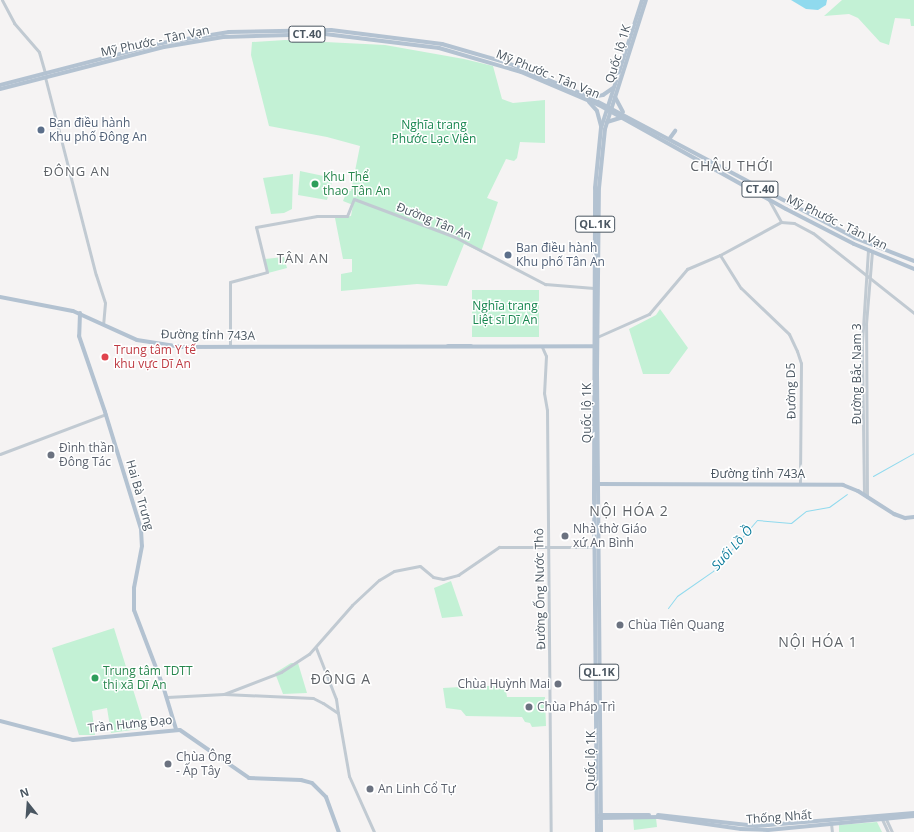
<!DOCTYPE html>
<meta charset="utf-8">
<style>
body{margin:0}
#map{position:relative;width:914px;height:832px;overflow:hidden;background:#f5f3f3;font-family:"Open Sans",sans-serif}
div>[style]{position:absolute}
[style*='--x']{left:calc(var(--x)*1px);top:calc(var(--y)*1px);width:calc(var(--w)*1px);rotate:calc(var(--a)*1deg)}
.green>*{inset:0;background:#c3f1d5;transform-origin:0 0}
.water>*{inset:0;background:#90daee}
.stream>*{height:1px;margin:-0.5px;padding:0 0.5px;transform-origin:0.5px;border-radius:0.5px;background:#90daee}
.minor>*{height:3px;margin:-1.5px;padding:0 1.5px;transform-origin:1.5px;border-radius:1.5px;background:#c1cad2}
.major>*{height:4px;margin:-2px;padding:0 2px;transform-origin:2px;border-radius:2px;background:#b3c2d1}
.dots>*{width:11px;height:11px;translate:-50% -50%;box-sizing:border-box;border:2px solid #fff;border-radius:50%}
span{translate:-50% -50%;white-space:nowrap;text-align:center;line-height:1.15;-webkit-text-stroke:3px #fff;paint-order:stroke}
.shield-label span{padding:1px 3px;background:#fff;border:1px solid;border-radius:3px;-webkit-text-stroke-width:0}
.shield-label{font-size:11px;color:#4a5661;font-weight:700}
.street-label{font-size:12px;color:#4a5661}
.service-label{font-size:12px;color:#4e5e75}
.left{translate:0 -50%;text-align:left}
.park-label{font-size:12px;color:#17864f}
.leisure-label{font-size:12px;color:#27864d}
.health-label{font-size:12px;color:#be3a42}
.worship-label{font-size:12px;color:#5b616d}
.right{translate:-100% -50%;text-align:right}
.neighbourhood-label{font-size:13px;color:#5f6368;letter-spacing:1px}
.water-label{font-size:13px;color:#0c7c9b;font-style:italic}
.quarter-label{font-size:14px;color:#5f6368;letter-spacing:1px}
.north{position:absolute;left:8px;top:784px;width:40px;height:40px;-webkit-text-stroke:3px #fff;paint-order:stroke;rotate:343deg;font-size:11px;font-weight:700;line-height:16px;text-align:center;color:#4a5661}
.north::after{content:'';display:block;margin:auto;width:14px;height:18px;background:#4a5661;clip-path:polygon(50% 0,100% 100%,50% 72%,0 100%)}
</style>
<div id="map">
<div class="green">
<i style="clip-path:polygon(842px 0,914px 0,914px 26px,911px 26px,910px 19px,895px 18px,889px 45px,880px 42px,858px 18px,849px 14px,824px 16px)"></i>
<i style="clip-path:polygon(285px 40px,385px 45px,464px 59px,493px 66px,502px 99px,513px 103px,545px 100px,545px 143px,520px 142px,517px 158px,514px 161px,506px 159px,487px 198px,498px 202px,481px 252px,464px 244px,447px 286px,417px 284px,341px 291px,341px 274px,352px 272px,352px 259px,343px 259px,335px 218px,351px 216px,353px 205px,343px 201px,347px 191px,351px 191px,360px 146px,327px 137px,269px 126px,251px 55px,252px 42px)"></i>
<i style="clip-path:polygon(300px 171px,333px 178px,327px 200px,298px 195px)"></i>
<i style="clip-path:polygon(293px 174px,292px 209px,284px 213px,271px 214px,263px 178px)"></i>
<i style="clip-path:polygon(284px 257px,287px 268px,268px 273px,265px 259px)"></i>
<i style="left:472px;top:290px;width:67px;height:47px"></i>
<i style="clip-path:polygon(660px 309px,688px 348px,669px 374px,643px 374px,629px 329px,656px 315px)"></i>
<i style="clip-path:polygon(451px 581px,463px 616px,442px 618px,434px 588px)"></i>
<i style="clip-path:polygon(114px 628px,145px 728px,111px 733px,107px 708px,92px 711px,95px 735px,79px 735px,52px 648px)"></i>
<i style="clip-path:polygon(291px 663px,298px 663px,307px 693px,283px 694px,275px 673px)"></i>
<i style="clip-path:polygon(477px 686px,505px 686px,507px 697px,545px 697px,546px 726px,532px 727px,530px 723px,525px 722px,522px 717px,466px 716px,461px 710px,446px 708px,443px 688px)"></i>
<i style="clip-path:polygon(633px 817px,656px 818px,657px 827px,634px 830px)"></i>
<i style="clip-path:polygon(877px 822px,882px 832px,839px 832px,839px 825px)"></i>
</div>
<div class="water">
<i style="clip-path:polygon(791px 0,827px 0,826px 5px,818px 10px,806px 9px)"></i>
</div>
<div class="stream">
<i style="--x:873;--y:476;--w:47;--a:-29.3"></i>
<i style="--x:668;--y:608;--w:15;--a:-53"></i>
<i style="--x:677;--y:596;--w:44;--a:-34.8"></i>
<i style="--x:713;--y:571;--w:67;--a:-49.2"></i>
<i style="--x:757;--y:520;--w:34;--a:5"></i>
<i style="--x:791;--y:523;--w:19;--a:-39"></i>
<i style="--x:806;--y:511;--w:23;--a:-10"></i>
<i style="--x:829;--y:507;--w:22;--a:-36"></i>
</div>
<div class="minor">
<i style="--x:2;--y:0;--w:26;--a:62"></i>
<i style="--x:14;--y:23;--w:38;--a:49"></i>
<i style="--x:39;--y:52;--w:22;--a:74"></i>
<i style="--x:45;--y:77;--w:204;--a:75.6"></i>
<i style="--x:96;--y:275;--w:29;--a:72"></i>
<i style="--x:105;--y:303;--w:21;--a:95"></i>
<i style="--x:769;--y:200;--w:25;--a:61"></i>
<i style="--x:720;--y:255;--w:39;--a:58"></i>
<i style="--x:741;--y:288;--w:66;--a:43.8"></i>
<i style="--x:789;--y:334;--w:19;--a:65"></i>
<i style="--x:797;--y:351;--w:13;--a:72"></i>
<i style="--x:801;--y:363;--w:121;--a:90.5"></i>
<i style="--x:597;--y:337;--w:57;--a:-23.9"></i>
<i style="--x:649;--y:314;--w:59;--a:-49.8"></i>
<i style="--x:687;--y:269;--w:36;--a:-23"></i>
<i style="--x:720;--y:255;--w:69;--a:-28.4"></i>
<i style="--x:781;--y:222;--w:13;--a:4"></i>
<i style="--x:794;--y:223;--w:21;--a:28"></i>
<i style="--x:813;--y:233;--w:129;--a:38.4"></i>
<i style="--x:230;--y:346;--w:64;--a:-90"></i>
<i style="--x:230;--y:282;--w:38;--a:-15"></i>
<i style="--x:267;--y:272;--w:46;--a:-103.7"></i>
<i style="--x:256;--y:227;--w:62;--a:-10.2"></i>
<i style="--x:317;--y:216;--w:30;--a:0"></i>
<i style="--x:347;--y:216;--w:18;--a:-68"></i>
<i style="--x:354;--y:199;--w:108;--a:20.6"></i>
<i style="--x:455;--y:237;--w:102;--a:27.6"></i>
<i style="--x:545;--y:284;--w:49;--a:4.7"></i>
<i style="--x:542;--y:347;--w:10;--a:66"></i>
<i style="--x:546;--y:356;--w:37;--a:93"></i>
<i style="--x:544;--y:393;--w:17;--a:80"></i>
<i style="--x:547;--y:410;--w:422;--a:89.5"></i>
<i style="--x:0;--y:454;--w:113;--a:-20.7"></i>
<i style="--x:864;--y:494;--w:151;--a:-90.8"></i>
<i style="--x:862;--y:343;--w:94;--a:-86.3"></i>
<i style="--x:867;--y:497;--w:173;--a:-90.3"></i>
<i style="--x:866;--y:324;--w:73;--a:-85.3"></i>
<i style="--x:316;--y:648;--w:55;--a:68.6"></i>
<i style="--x:336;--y:699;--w:14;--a:82"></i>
<i style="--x:224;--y:694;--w:61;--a:-21.1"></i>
<i style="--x:281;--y:672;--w:33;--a:-33"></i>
<i style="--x:309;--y:654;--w:65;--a:-48.7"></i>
<i style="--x:352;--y:605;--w:37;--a:-43"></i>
<i style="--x:379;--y:580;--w:17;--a:-31"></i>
<i style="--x:394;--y:571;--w:26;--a:-11"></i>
<i style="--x:420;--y:566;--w:17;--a:40"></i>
<i style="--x:433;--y:577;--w:10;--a:11"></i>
<i style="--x:443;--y:579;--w:16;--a:-15"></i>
<i style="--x:458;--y:575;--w:50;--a:-34.3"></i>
<i style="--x:499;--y:547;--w:95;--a:0"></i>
<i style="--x:167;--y:697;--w:57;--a:-3"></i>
<i style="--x:224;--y:694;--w:89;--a:2.6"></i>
<i style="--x:313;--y:698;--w:11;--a:27"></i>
<i style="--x:323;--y:703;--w:18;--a:34"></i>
<i style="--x:338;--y:713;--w:64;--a:80.1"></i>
<i style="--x:349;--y:776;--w:61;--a:65.9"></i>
<i style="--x:881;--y:817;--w:17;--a:65"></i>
<i style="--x:885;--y:817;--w:17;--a:65"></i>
<i style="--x:831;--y:823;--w:9;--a:84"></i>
</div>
<div class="major">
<i style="--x:0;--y:85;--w:167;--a:-14.5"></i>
<i style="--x:162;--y:43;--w:68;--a:-9.3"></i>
<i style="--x:229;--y:32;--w:102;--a:-1.1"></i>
<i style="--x:331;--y:30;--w:112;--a:7.2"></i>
<i style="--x:442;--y:44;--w:69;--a:16.1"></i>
<i style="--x:508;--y:63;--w:86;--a:22.7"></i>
<i style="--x:587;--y:96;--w:303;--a:27.9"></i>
<i style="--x:855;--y:238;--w:63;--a:21.3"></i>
<i style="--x:0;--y:89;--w:169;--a:-14.4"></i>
<i style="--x:164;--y:47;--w:60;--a:-9.6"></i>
<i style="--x:223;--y:37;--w:102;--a:-1.7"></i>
<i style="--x:325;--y:34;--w:115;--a:7"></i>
<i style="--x:439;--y:48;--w:85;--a:16.3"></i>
<i style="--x:521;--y:72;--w:85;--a:22.9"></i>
<i style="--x:599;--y:105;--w:214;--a:29.1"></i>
<i style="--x:786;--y:209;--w:76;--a:27.2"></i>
<i style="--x:854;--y:244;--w:65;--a:22.6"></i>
<i style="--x:591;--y:97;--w:12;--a:-9"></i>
<i style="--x:603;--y:95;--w:12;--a:-35"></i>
<i style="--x:615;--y:97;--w:17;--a:62"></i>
<i style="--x:589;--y:102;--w:12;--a:48"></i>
<i style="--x:597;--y:111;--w:16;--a:75"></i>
<i style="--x:607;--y:122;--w:17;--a:-17"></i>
<i style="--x:670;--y:138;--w:9;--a:-54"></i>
<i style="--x:0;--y:297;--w:74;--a:10.9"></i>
<i style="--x:73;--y:311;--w:70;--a:24.4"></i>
<i style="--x:137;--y:340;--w:45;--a:9"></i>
<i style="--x:181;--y:347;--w:414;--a:-0.1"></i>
<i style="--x:80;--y:313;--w:23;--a:92"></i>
<i style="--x:79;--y:336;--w:80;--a:71.1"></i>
<i style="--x:105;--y:412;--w:122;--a:72.9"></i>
<i style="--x:141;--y:529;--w:17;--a:87"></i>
<i style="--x:142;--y:546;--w:43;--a:100.8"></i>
<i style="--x:134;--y:588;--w:22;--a:90"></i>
<i style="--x:134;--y:610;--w:81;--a:69.1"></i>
<i style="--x:163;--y:686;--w:45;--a:73.2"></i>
<i style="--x:448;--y:346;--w:23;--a:0"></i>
<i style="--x:596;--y:484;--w:247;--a:0.2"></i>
<i style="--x:843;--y:485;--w:16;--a:22"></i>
<i style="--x:858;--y:491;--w:43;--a:32.6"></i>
<i style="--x:894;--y:514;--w:12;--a:20"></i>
<i style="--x:905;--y:518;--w:9;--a:-6"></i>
<i style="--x:0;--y:721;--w:75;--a:14.6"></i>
<i style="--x:73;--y:740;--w:107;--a:-5.3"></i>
<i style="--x:180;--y:730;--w:84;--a:34.8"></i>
<i style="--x:249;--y:778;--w:52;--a:2.2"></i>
<i style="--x:301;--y:780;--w:11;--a:15"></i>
<i style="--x:312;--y:783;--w:20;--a:45"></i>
<i style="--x:326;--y:797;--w:37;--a:70"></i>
<i style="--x:600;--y:815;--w:49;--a:0"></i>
<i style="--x:658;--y:815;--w:99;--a:6.4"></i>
<i style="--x:756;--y:826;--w:159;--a:-4.7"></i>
<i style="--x:600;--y:818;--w:58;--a:-1"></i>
<i style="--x:658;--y:817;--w:84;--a:8.2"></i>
<i style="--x:741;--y:829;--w:27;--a:2"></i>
<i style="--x:768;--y:830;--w:147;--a:-5.5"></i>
<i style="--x:597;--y:832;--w:333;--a:-90.5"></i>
<i style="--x:594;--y:499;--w:311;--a:-89.8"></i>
<i style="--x:595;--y:188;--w:60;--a:-84.3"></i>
<i style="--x:601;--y:128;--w:134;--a:-72.2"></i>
<i style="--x:601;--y:832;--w:460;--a:-90.5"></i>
<i style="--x:597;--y:372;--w:184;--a:-89.4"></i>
<i style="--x:599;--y:188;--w:59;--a:-84.2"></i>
<i style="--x:605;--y:129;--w:135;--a:-72.4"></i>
</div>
<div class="dots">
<i style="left:41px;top:130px;background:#5c6f8a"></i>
<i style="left:315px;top:184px;background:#2e9e5b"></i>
<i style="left:508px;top:255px;background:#5c6f8a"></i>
<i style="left:105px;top:357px;background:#e0444e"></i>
<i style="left:51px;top:455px;background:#6b7280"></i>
<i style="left:565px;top:536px;background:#6b7280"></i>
<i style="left:620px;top:625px;background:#6b7280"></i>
<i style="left:95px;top:678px;background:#2e9e5b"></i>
<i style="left:558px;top:684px;background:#6b7280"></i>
<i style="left:529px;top:707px;background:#6b7280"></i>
<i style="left:168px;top:764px;background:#6b7280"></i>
<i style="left:370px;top:789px;background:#6b7280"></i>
</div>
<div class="shield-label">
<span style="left:307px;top:34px">CT.40</span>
<span style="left:760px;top:189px">CT.40</span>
<span style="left:595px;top:224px">QL.1K</span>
<span style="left:599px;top:672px">QL.1K</span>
</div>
<div class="street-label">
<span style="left:155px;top:41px;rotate:-12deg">Mỹ Phước - Tân Vạn</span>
<span style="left:618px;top:54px;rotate:-73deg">Quốc lộ 1K</span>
<span style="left:548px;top:74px;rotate:22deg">Mỹ Phước - Tân Vạn</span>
<span style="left:434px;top:221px;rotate:22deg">Đường Tân An</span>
<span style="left:837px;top:222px;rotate:26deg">Mỹ Phước - Tân Vạn</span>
<span style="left:208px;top:335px;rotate:1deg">Đường tỉnh 743A</span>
<span style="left:857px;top:374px;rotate:-90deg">Đường Bắc Nam 3</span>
<span style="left:791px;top:391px;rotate:-91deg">Đường D5</span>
<span style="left:587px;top:413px;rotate:-90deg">Quốc lộ 1K</span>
<span style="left:758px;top:474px">Đường tỉnh 743A</span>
<span style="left:140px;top:495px;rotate:74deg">Hai Bà Trưng</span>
<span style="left:540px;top:589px;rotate:-91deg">Đường Ống Nước Thô</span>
<span style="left:130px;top:724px;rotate:-6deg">Trần Hưng Đạo</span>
<span style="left:591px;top:761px;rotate:-90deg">Quốc lộ 1K</span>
<span style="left:779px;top:817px;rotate:-4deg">Thống Nhất</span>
</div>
<div class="service-label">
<span class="left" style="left:49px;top:130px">Ban điều hành<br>Khu phố Đông An</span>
<span class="left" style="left:516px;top:255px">Ban điều hành<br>Khu phố Tân An</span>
</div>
<div class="park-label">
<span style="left:434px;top:132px">Nghĩa trang<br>Phước Lạc Viên</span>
<span style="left:505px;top:313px">Nghĩa trang<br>Liệt sĩ Dĩ An</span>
</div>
<div class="leisure-label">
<span class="left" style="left:323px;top:184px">Khu Thể<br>thao Tân An</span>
<span class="left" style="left:103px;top:678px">Trung tâm TDTT<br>thị xã Dĩ An</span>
</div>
<div class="health-label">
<span class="left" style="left:114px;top:357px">Trung tâm Y tế<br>khu vực Dĩ An</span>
</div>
<div class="worship-label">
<span class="left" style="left:59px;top:455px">Đình thần<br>Đông Tác</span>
<span class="left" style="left:573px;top:536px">Nhà thờ Giáo<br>xứ An Bình</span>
<span class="left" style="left:628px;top:625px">Chùa Tiên Quang</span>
<span class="right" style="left:550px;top:684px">Chùa Huỳnh Mai</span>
<span class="left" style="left:537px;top:707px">Chùa Pháp Trì</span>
<span class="left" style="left:176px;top:764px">Chùa Ông<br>- Ấp Tây</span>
<span class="left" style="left:378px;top:789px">An Linh Cổ Tự</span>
</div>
<div class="neighbourhood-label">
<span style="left:77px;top:171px">ĐÔNG AN</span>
<span style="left:303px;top:258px">TÂN AN</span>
</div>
<div class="water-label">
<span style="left:732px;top:548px;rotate:-48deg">Suối Lồ Ồ</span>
</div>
<div class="quarter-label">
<span style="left:732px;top:166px">CHÂU THỚI</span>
<span style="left:629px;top:511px">NỘI HÓA 2</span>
<span style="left:818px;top:642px">NỘI HÓA 1</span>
<span style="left:341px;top:679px">ĐÔNG A</span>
</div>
<div class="north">N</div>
</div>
